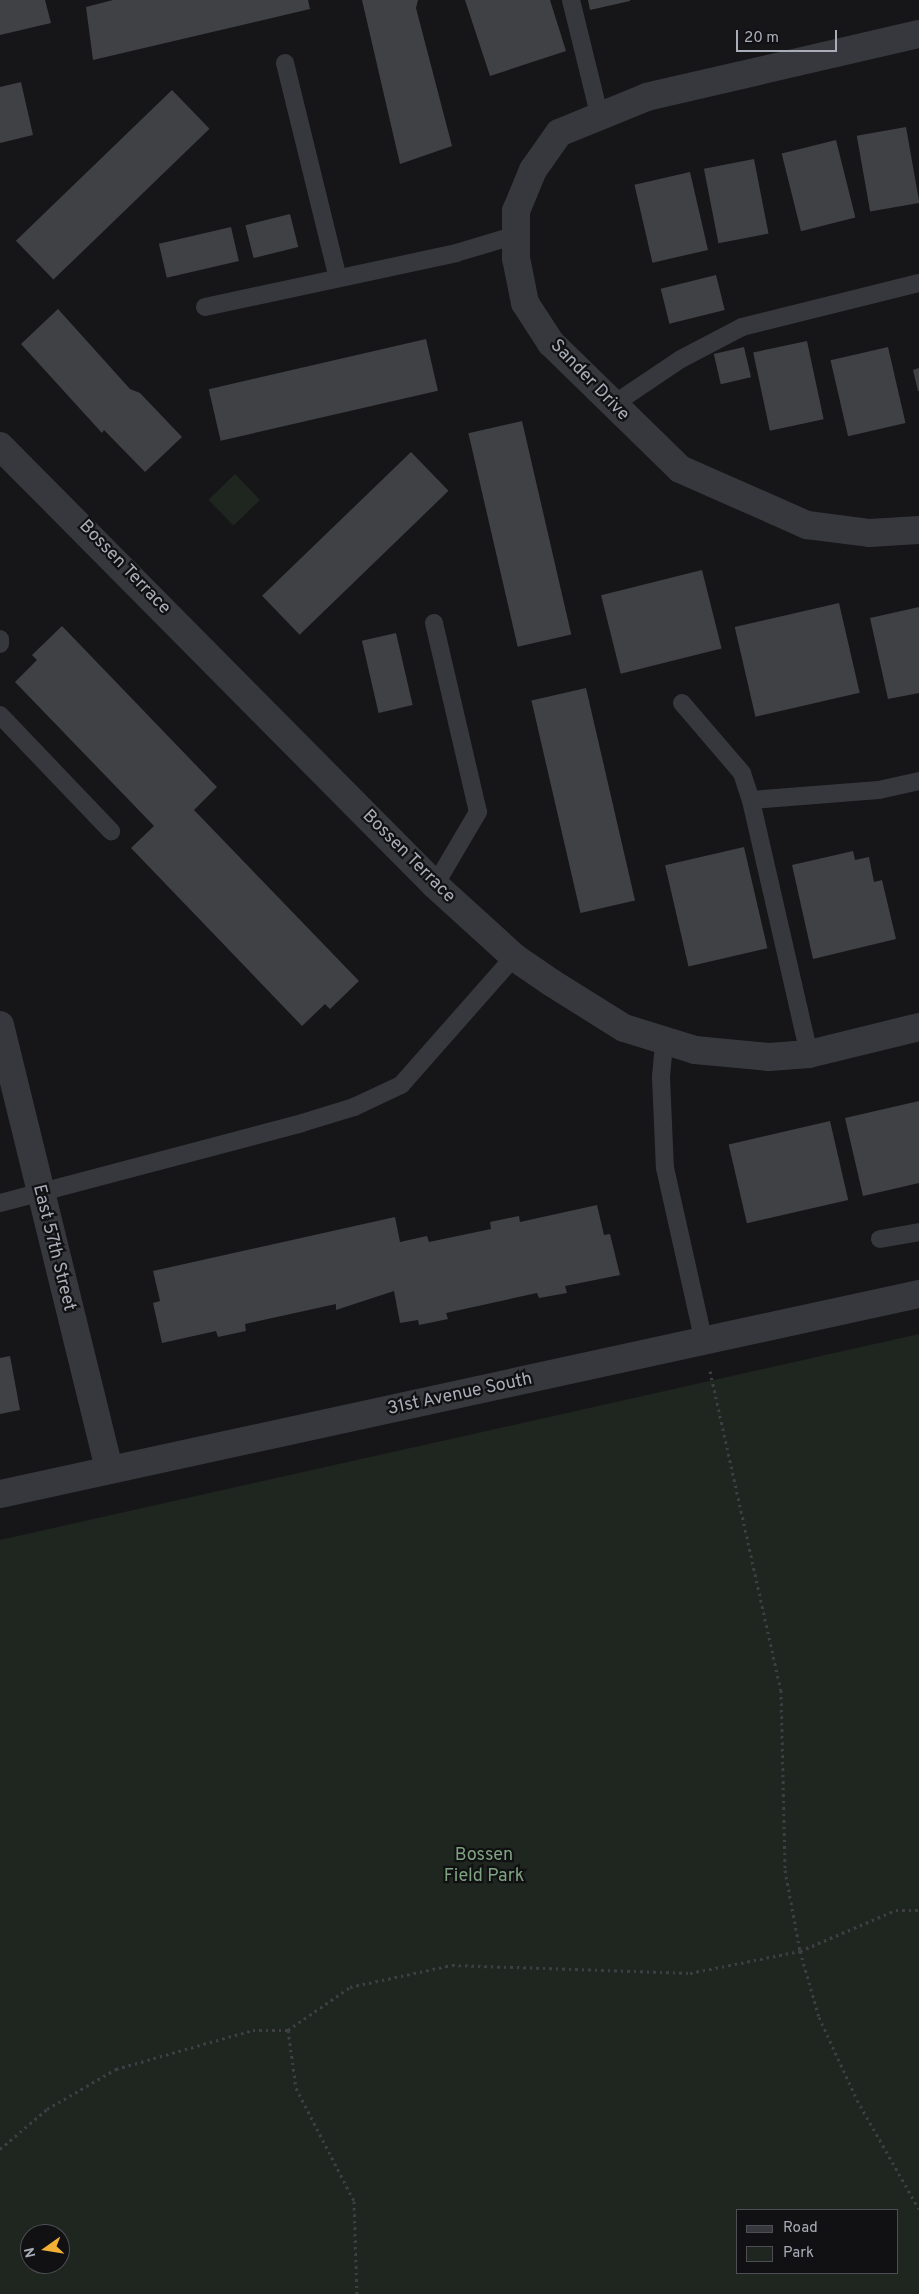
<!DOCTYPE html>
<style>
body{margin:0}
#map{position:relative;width:919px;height:2294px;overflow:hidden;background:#161618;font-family:Overpass,sans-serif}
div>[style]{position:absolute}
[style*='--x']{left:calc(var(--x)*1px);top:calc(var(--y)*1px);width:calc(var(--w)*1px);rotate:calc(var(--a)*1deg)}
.green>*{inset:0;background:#1e261f;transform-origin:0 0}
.building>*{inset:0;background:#404145;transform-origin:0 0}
.path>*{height:3px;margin-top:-1.5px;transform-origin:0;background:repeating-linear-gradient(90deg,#3d3f44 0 2.5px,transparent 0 6.5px)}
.lane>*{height:18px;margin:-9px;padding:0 9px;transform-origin:9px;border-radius:9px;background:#37383d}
.street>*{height:28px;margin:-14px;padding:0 14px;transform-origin:14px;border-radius:14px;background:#37383d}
span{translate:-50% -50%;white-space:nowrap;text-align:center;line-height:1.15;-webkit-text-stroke:4.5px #111113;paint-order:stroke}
.street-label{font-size:18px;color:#a8adb8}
.park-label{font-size:18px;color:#7fa381}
.legend{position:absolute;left:736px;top:2209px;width:162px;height:65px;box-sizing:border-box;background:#111113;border:1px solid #4d4f55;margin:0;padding:6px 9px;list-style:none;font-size:15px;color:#a8adb8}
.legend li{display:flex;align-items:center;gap:10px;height:25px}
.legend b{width:25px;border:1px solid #4d4f55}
.north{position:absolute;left:20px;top:2224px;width:50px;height:50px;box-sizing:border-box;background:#111113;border:1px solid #4d4f55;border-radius:50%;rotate:257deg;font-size:14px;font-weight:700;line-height:20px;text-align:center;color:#a8adb8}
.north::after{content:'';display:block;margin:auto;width:18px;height:22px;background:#f2b134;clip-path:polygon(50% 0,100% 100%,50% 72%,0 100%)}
.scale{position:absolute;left:736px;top:30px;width:101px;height:22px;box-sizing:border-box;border:2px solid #a8adb8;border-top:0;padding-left:6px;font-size:15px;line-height:18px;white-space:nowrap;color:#a8adb8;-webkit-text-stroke:4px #111113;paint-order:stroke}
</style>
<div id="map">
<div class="green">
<i style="left:235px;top:474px;width:36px;height:37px;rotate:46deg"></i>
<i style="clip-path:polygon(evenodd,919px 1334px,919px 2294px,0 2294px,0 1540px,919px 1334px,738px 2210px,898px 2210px,898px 2273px,738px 2273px,738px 2210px,919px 1334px,30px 2234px,60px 2234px,60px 2264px,30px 2264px,30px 2234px)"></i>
</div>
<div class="building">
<i style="clip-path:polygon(0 0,45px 0,51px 23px,0 35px)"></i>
<i style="clip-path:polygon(113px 0,308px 0,310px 9px,93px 60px,86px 7px)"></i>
<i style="clip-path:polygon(362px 0,418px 0,416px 8px,452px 146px,400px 164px)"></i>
<i style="clip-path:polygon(465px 0,550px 0,566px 51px,490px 76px)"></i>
<i style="clip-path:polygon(588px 0,630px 0,630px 1px,590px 10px)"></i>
<i style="clip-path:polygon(21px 82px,33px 135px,0 143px,0 87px)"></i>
<i style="left:172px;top:90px;width:54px;height:217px;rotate:46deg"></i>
<i style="left:906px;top:127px;width:77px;height:50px;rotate:80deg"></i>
<i style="left:836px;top:140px;width:80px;height:56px;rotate:76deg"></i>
<i style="left:754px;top:159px;width:76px;height:51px;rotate:79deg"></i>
<i style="left:690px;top:172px;width:80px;height:57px;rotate:77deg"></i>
<i style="left:290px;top:214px;width:34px;height:46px;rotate:76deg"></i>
<i style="left:231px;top:227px;width:35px;height:74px;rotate:77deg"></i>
<i style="left:716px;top:275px;width:36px;height:57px;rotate:76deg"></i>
<i style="clip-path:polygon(58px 309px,130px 389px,140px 393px,182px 437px,145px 472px,104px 430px,102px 433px,21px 344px)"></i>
<i style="left:426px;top:339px;width:53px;height:223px;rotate:77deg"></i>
<i style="left:807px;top:341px;width:80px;height:55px;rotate:78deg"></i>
<i style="left:744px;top:347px;width:31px;height:31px;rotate:77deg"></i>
<i style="left:888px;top:347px;width:78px;height:59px;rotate:77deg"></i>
<i style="clip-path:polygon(919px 368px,919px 391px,918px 391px,913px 370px)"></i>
<i style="left:522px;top:421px;width:219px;height:55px;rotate:77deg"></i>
<i style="left:411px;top:452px;width:54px;height:207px;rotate:46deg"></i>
<i style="left:702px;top:570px;width:81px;height:104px;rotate:76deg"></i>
<i style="left:839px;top:603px;width:92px;height:107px;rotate:77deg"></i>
<i style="clip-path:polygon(919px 607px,919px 693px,888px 699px,870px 618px)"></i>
<i style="clip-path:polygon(62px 626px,217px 787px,194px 810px,359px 981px,330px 1009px,325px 1004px,302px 1026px,131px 848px,154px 826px,15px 682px,37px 660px,32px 655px)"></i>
<i style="left:396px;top:633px;width:74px;height:35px;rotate:77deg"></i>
<i style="left:586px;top:688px;width:218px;height:56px;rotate:77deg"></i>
<i style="left:744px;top:847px;width:104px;height:81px;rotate:77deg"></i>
<i style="clip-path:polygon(853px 851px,855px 860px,869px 857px,874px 882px,882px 880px,896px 939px,813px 959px,792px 865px)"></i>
<i style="clip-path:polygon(919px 1101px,919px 1183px,863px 1196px,845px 1118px)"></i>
<i style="left:830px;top:1121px;width:81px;height:104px;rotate:77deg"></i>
<i style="clip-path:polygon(597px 1205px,604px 1235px,610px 1234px,620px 1275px,565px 1286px,567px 1293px,539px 1298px,537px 1293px,446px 1313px,448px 1319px,419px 1325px,418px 1320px,400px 1323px,394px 1291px,336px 1310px,336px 1304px,245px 1324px,246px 1331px,218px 1337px,216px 1331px,162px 1343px,153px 1303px,160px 1301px,153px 1271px,395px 1217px,400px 1242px,427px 1236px,429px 1242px,491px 1229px,490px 1222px,519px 1216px,520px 1222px)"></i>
<i style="clip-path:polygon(10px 1356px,20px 1410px,0 1414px,0 1358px)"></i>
</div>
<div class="path">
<i style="--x:710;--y:1371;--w:327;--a:77.5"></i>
<i style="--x:781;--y:1690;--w:180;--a:88.7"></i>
<i style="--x:785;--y:1870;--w:82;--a:79.5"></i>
<i style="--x:800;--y:1951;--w:69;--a:73.9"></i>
<i style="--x:819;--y:2017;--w:91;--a:65.4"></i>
<i style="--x:857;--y:2100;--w:125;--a:60.4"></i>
<i style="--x:288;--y:2030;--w:59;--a:82.1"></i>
<i style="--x:296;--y:2088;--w:127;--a:62.8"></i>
<i style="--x:354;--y:2201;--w:93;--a:88.2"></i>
<i style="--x:0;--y:2149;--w:62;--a:-40.4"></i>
<i style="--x:47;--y:2109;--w:80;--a:-30.1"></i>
<i style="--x:116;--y:2069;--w:142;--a:-15.9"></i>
<i style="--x:253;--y:2030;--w:35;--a:0"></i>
<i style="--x:288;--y:2030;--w:75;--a:-34.7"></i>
<i style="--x:350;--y:1987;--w:104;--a:-12.2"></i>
<i style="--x:452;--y:1965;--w:238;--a:1.9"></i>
<i style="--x:690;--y:1973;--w:112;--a:-11.3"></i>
<i style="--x:800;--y:1951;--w:104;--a:-23.1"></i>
<i style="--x:896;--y:1910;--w:23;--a:0"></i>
</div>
<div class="lane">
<i style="--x:571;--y:0;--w:117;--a:76.2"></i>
<i style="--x:285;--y:63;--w:218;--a:76.2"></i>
<i style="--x:205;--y:307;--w:257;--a:-12.1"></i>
<i style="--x:456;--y:253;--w:63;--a:-16.7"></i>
<i style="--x:611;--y:406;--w:84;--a:-33.9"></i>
<i style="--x:681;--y:359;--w:69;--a:-27.7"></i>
<i style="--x:742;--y:327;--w:182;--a:-14"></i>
<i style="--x:434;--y:623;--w:194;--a:76.9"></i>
<i style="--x:478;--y:812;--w:85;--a:120.5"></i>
<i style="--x:0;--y:639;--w:5;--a:90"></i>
<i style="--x:682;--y:703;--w:92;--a:49.4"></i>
<i style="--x:742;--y:773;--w:28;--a:72"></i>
<i style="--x:0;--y:715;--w:161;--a:46.3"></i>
<i style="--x:664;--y:1043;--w:35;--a:95"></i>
<i style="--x:661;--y:1078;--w:90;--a:87.5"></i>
<i style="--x:665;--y:1168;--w:179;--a:77.4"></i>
<i style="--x:809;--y:1054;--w:261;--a:-102.9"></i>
<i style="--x:751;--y:800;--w:128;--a:-4.5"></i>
<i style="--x:879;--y:790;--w:41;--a:-12.7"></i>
<i style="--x:0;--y:1203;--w:312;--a:-14.8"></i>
<i style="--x:302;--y:1123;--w:54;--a:-17.1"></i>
<i style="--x:354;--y:1107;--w:52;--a:-25.1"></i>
<i style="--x:401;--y:1085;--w:171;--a:-48.6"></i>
<i style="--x:880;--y:1239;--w:40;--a:-10"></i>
</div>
<div class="street">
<i style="--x:919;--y:34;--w:279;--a:167"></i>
<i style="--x:647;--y:97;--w:95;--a:157.8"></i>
<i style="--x:559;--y:133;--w:45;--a:125.1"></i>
<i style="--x:533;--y:170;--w:44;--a:112.5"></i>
<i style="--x:516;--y:211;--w:47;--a:90"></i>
<i style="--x:516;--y:258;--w:46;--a:78.7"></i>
<i style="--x:525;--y:303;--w:48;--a:57"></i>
<i style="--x:551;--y:343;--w:180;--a:44.3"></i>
<i style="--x:680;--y:469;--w:139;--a:23.8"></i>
<i style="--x:807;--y:525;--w:64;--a:7.2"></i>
<i style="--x:870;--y:533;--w:49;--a:-3.5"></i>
<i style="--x:0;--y:446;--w:618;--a:45.26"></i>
<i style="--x:435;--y:885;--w:107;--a:42.3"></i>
<i style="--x:514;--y:957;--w:46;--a:34.4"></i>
<i style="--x:552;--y:983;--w:85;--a:32"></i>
<i style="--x:624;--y:1028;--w:74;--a:17.2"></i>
<i style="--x:695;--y:1050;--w:74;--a:5.4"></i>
<i style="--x:769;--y:1057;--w:40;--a:-4.3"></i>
<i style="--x:809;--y:1054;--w:113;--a:-13.8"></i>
<i style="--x:0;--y:1025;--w:458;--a:76.2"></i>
<i style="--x:0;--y:1494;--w:941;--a:-12.28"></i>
</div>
<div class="street-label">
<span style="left:589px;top:381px;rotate:46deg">Sander Drive</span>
<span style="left:124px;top:568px;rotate:46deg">Bossen Terrace</span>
<span style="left:408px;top:857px;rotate:45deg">Bossen Terrace</span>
<span style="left:53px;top:1248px;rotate:76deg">East 57th Street</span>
<span style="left:460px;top:1395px;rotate:-12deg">31st Avenue South</span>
</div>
<div class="park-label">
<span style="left:484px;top:1867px">Bossen<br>Field Park</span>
</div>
<ul class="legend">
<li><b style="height:6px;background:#37383d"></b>Road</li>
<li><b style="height:14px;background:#1e261f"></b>Park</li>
</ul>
<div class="north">N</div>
<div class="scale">20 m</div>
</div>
